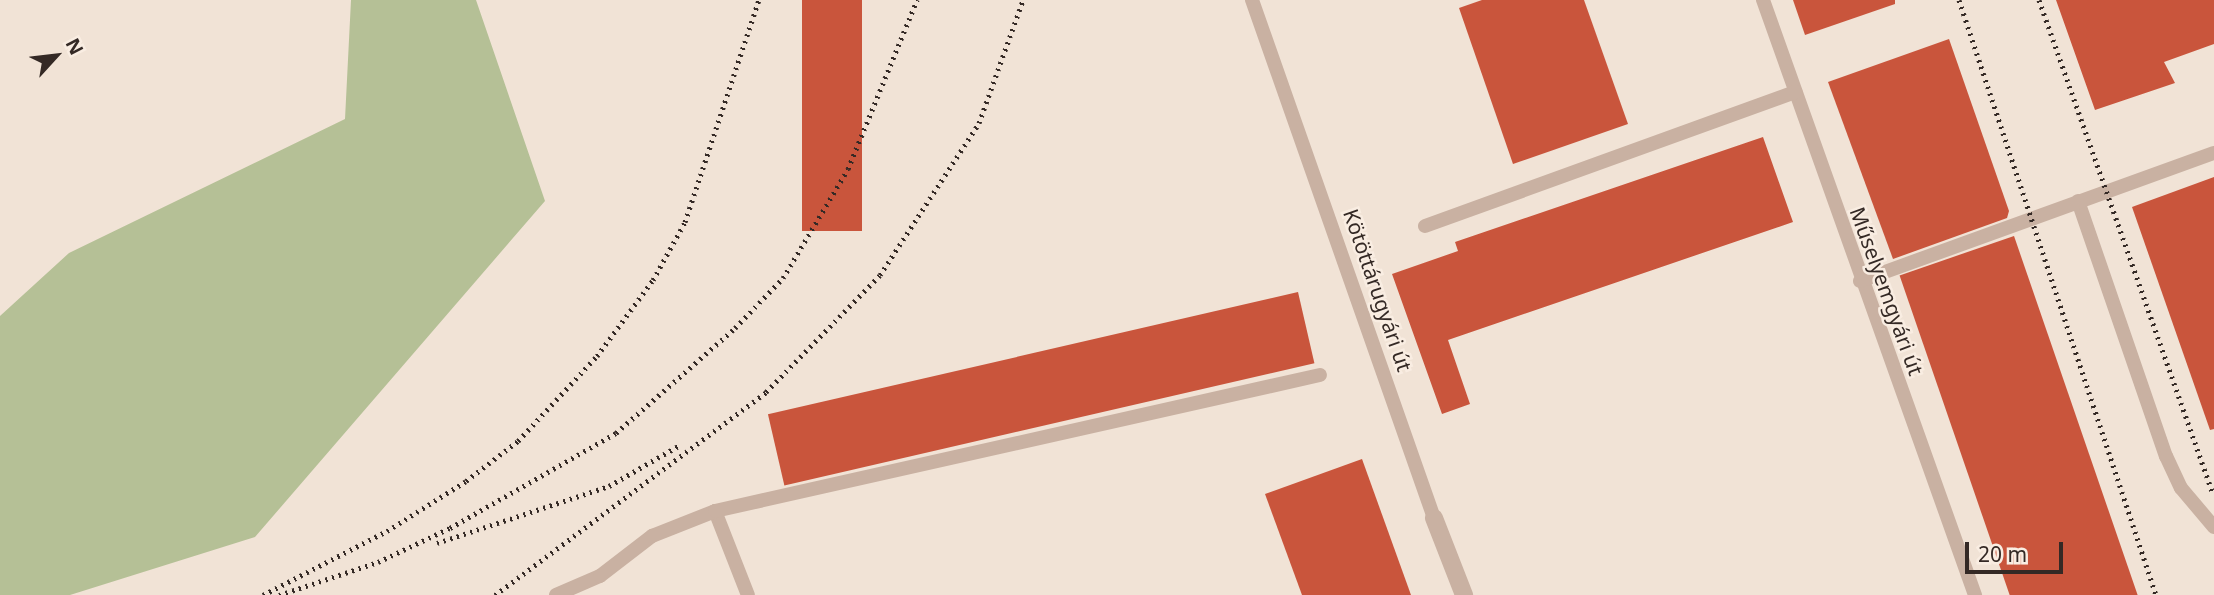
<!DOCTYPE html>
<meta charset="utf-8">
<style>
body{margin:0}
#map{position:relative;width:2214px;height:595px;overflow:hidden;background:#f1e3d6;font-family:"Noto Sans",sans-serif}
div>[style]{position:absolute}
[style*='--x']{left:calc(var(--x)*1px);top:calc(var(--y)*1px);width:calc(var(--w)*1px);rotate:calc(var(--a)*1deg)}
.green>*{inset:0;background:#b5c096}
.building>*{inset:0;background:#c9553c;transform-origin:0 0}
.lane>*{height:14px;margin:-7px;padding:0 7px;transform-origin:7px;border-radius:7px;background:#c9b1a2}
.street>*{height:18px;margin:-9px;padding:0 9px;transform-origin:9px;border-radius:9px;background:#c9b1a2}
.rail>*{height:5px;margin-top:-2.5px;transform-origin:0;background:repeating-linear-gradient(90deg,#342925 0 2px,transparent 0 7px)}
span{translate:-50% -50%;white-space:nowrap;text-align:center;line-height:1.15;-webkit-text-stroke:5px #f9ede2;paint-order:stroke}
.street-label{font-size:21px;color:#342925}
.north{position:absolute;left:21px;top:21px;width:70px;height:70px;-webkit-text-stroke:5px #f9ede2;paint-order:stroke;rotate:63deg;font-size:19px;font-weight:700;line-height:28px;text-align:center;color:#342925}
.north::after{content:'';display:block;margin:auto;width:24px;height:32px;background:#342925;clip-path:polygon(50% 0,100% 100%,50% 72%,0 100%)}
.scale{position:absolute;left:1965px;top:542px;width:98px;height:32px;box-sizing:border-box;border:4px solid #342925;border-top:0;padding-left:9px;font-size:21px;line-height:24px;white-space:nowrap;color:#342925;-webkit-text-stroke:5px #f9ede2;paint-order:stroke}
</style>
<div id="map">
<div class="green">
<i style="clip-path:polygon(351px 0,476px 0,545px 201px,255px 537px,70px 595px,0 595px,0 316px,69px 253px,345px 119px)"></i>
</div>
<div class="building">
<i style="left:802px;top:0;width:60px;height:231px"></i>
<i style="clip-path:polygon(1482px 0,1584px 0,1628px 124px,1513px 164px,1459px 8px)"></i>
<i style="clip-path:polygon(1793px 0,1895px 0,1895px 4px,1805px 35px)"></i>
<i style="clip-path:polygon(2056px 0,2214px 0,2214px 44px,2164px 62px,2175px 83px,2095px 110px)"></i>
<i style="clip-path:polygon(1949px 39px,2009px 211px,2007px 218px,1893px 259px,1828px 82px)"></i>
<i style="clip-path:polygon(1763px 137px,1793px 222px,1448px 340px,1470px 404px,1442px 414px,1392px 274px,1458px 251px,1455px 242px)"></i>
<i style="clip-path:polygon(2214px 177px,2214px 429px,2210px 430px,2132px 207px)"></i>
<i style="left:2014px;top:236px;width:380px;height:121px;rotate:71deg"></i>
<i style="left:1298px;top:292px;width:73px;height:544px;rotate:77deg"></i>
<i style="clip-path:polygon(1362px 459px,1411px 595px,1302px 595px,1265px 494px)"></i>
</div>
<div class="lane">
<i style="--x:1252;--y:0;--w:549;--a:70.64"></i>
<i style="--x:1763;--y:0;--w:632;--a:70.39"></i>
<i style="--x:2078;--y:201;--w:270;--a:71"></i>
<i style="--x:2166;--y:456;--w:35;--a:65"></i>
<i style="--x:2181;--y:488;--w:51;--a:49.8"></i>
<i style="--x:1425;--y:226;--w:394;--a:-19.9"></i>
<i style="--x:1860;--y:281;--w:376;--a:-19.9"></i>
<i style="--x:715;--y:511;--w:90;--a:68.6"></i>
<i style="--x:556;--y:595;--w:48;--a:-23.4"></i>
<i style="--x:600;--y:576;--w:66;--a:-37.6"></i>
<i style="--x:652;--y:536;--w:68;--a:-21.6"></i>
<i style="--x:715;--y:511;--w:620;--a:-12.67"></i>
</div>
<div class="street">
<i style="--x:1434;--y:518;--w:83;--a:68.7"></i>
</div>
<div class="rail">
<i style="--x:1959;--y:0;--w:627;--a:71.68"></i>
<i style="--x:2039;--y:0;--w:521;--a:70.59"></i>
<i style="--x:437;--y:543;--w:181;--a:-18.3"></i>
<i style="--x:609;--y:486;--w:82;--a:-30"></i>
<i style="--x:263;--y:595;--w:140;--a:-27.3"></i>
<i style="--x:387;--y:531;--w:93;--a:-32.3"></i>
<i style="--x:466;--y:481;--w:66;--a:-37.6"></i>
<i style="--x:518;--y:441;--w:116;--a:-47.1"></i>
<i style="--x:597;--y:356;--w:94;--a:-53.6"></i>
<i style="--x:653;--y:280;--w:66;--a:-61.1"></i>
<i style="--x:685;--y:222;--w:234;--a:-71.6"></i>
<i style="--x:279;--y:595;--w:104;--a:-18.4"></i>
<i style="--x:378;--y:562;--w:80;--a:-25.3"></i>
<i style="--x:450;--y:528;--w:191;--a:-29.8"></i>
<i style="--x:616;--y:433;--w:159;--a:-41.4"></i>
<i style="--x:735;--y:328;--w:69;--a:-46.2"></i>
<i style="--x:783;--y:278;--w:127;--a:-59.2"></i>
<i style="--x:848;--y:169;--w:183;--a:-67.8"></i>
<i style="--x:495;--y:595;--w:339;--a:-36.8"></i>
<i style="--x:766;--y:392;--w:163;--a:-45.7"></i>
<i style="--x:880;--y:275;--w:181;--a:-56.9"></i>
<i style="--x:979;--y:123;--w:131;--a:-70.3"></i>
</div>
<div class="street-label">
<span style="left:1378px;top:290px;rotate:71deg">Kötöttárugyári út</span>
<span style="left:1887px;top:291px;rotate:70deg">Műselyemgyári út</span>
</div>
<div class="north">N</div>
<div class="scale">20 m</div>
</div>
